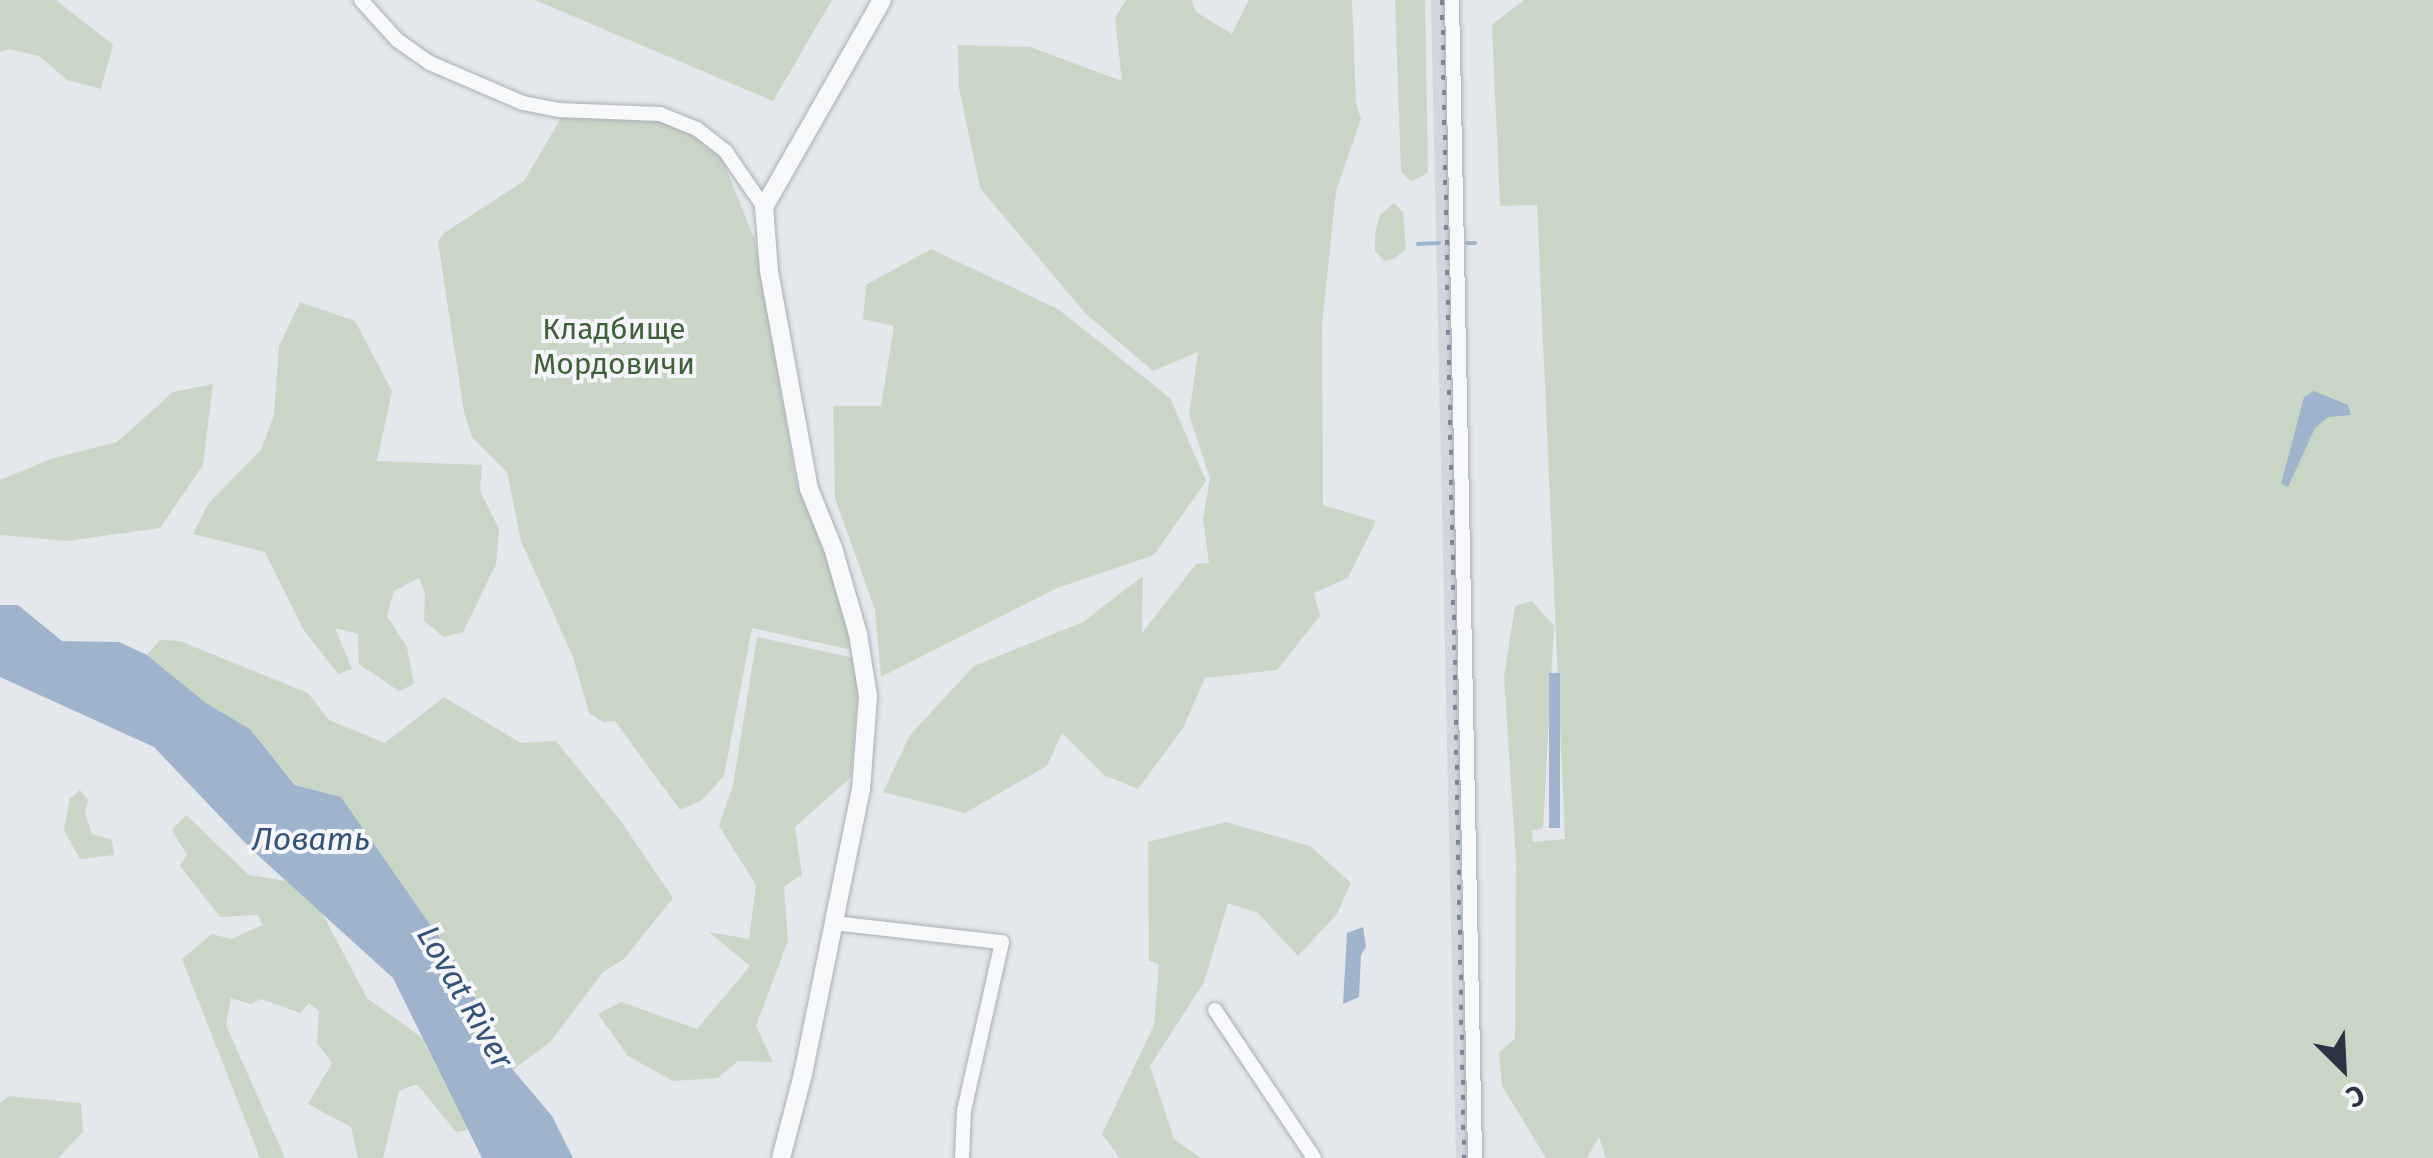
<!DOCTYPE html>
<meta charset="utf-8">
<style>
body{margin:0}
#map{position:relative;width:2433px;height:1158px;overflow:hidden;background:#e4e7ec;font-family:"Fira Sans",sans-serif}
div>[style]{position:absolute}
[style*='--x']{left:calc(var(--x)*1px);top:calc(var(--y)*1px);width:calc(var(--w)*1px);rotate:calc(var(--a)*1deg)}
.built>*{inset:0;background:#d2d6de}
.green>*{inset:0;background:#c9d6c5}
.water>*{inset:0;background:#9fb4cc;transform-origin:0 0}
.stream>*{height:4px;margin:-2px;padding:0 2px;transform-origin:2px;border-radius:2px;background:#9fb4cc}
.roads{filter:drop-shadow(0 0 2px #a9aeb7) drop-shadow(0 0 2px #a9aeb7)}
.minor>*{height:14px;margin:-7px;padding:0 7px;transform-origin:7px;border-radius:7px;background:#f7f8fa}
.tertiary>*{height:18px;margin:-9px;padding:0 9px;transform-origin:9px;border-radius:9px;background:#f7f8fa}
.rail>*{height:4px;margin-top:-2px;transform-origin:0;background:repeating-linear-gradient(90deg,#7d8696 0 5px,transparent 0 15px)}
span{translate:-50% -50%;white-space:nowrap;text-align:center;line-height:1.15;-webkit-text-stroke:8px #f4f6f9;paint-order:stroke}
.park-label{font-size:30px;color:#3f6138}
.water-label{font-size:32px;color:#34527a;font-style:italic}
.north{position:absolute;left:2293px;top:1018px;width:100px;height:100px;-webkit-text-stroke:8px #f4f6f9;paint-order:stroke;rotate:156deg;font-size:28px;font-weight:700;line-height:40px;text-align:center;color:#2b3445}
.north::after{content:'';display:block;margin:auto;width:35px;height:45px;background:#2b3445;clip-path:polygon(50% 0,100% 100%,50% 72%,0 100%)}
</style>
<div id="map">
<div class="built">
<i style="clip-path:polygon(1431px 0,1447px 0,1467px 1158px,1456px 1158px)"></i>
</div>
<div class="green">
<i style="clip-path:polygon(0 0,56px 0,113px 45px,101px 89px,67px 80px,39px 56px,9px 49px,0 52px)"></i>
<i style="clip-path:polygon(535px 0,832px 0,773px 101px)"></i>
<i style="clip-path:polygon(1126px 0,1191px 0,1196px 12px,1232px 34px,1249px 0,1352px 0,1356px 103px,1361px 119px,1336px 191px,1322px 325px,1323px 505px,1376px 521px,1348px 578px,1314px 593px,1320px 616px,1277px 670px,1205px 678px,1183px 728px,1138px 789px,1104px 775px,1062px 733px,1047px 766px,965px 813px,883px 792px,910px 735px,974px 666px,1083px 622px,1143px 576px,1142px 633px,1196px 564px,1209px 563px,1203px 519px,1210px 478px,1189px 415px,1198px 352px,1153px 371px,1085px 313px,980px 188px,959px 88px,958px 45px,1030px 47px,1122px 81px,1115px 18px)"></i>
<i style="clip-path:polygon(1395px 0,1425px 0,1428px 173px,1411px 181px,1401px 172px)"></i>
<i style="clip-path:polygon(1524px 0,2433px 0,2433px 1158px,1606px 1158px,1599px 1137px,1587px 1158px,1546px 1158px,1502px 1086px,1499px 1052px,1515px 1039px,1516px 861px,1504px 677px,1515px 606px,1532px 601px,1554px 626px,1543px 828px,1532px 831px,1533px 842px,1565px 839px,1537px 205px,1500px 206px,1492px 25px)"></i>
<i style="clip-path:polygon(561px 118px,656px 120px,692px 134px,721px 156px,755px 240px,797px 485px,821px 533px,851px 631px,852px 650px,752px 628px,724px 776px,702px 800px,680px 810px,615px 721px,603px 722px,589px 713px,573px 657px,521px 541px,507px 472px,472px 437px,464px 412px,438px 242px,444px 233px,524px 181px)"></i>
<i style="clip-path:polygon(1394px 203px,1403px 212px,1406px 249px,1394px 259px,1384px 261px,1375px 251px,1375px 233px,1380px 215px)"></i>
<i style="clip-path:polygon(931px 249px,1058px 309px,1170px 398px,1206px 481px,1154px 555px,1057px 588px,881px 677px,875px 610px,835px 498px,833px 406px,881px 406px,894px 326px,863px 319px,866px 285px)"></i>
<i style="clip-path:polygon(300px 302px,355px 321px,392px 391px,377px 461px,482px 465px,480px 491px,499px 529px,496px 564px,463px 632px,444px 637px,424px 621px,425px 593px,419px 578px,394px 591px,387px 616px,407px 647px,414px 684px,399px 691px,359px 664px,358px 634px,335px 628px,352px 669px,338px 674px,303px 629px,265px 552px,193px 534px,208px 504px,261px 450px,274px 415px,279px 346px)"></i>
<i style="clip-path:polygon(213px 384px,203px 465px,160px 528px,67px 541px,0 535px,0 480px,51px 459px,117px 442px,173px 392px)"></i>
<i style="clip-path:polygon(757px 637px,854px 658px,858px 692px,851px 777px,795px 827px,802px 875px,784px 886px,788px 941px,756px 1026px,773px 1062px,738px 1061px,718px 1078px,673px 1081px,628px 1056px,598px 1014px,621px 1002px,697px 1029px,750px 966px,709px 932px,749px 939px,756px 885px,719px 826px,733px 785px)"></i>
<i style="clip-path:polygon(160px 640px,180px 641px,308px 693px,329px 720px,385px 743px,444px 697px,521px 743px,556px 741px,620px 820px,673px 898px,624px 959px,603px 972px,551px 1041px,513px 1070px,455px 960px,341px 797px,296px 785px,250px 729px,206px 703px,147px 655px)"></i>
<i style="clip-path:polygon(80px 790px,88px 800px,85px 814px,92px 834px,112px 840px,114px 855px,80px 859px,64px 830px,70px 798px)"></i>
<i style="clip-path:polygon(186px 815px,249px 875px,286px 881px,322px 913px,367px 998px,422px 1038px,468px 1130px,456px 1132px,417px 1084px,399px 1091px,383px 1158px,358px 1158px,351px 1127px,308px 1104px,332px 1063px,317px 1043px,319px 1011px,309px 1003px,300px 1013px,261px 999px,251px 1004px,231px 998px,226px 1025px,285px 1158px,260px 1158px,182px 959px,212px 934px,231px 939px,262px 925px,258px 915px,220px 917px,180px 866px,187px 855px,172px 830px)"></i>
<i style="clip-path:polygon(1226px 822px,1310px 846px,1351px 883px,1337px 914px,1298px 956px,1258px 913px,1228px 903px,1204px 982px,1150px 1066px,1174px 1139px,1201px 1158px,1120px 1158px,1102px 1134px,1154px 1025px,1159px 964px,1149px 961px,1148px 842px)"></i>
<i style="clip-path:polygon(9px 1096px,81px 1103px,83px 1132px,58px 1158px,0 1158px,0 1103px)"></i>
</div>
<div class="water">
<i style="clip-path:polygon(2314px 391px,2348px 405px,2351px 415px,2328px 417px,2315px 428px,2288px 487px,2281px 484px,2304px 397px)"></i>
<i style="clip-path:polygon(18px 605px,62px 641px,119px 642px,147px 655px,206px 703px,250px 729px,295px 785px,341px 797px,455px 960px,513px 1070px,552px 1116px,573px 1158px,482px 1158px,393px 978px,252px 850px,154px 747px,0 677px,0 605px)"></i>
<i style="left:1549px;top:673px;width:11px;height:155px"></i>
<i style="clip-path:polygon(1363px 927px,1366px 947px,1361px 955px,1359px 997px,1343px 1004px,1347px 933px)"></i>
</div>
<div class="stream">
<i style="--x:1467;--y:243;--w:8;--a:0"></i>
<i style="--x:1418;--y:244;--w:21;--a:-3"></i>
</div>
<div class="roads">
<div class="minor">
<i style="--x:361;--y:0;--w:54;--a:48"></i>
<i style="--x:397;--y:40;--w:40;--a:34.9"></i>
<i style="--x:430;--y:63;--w:101;--a:23.3"></i>
<i style="--x:523;--y:103;--w:36;--a:11"></i>
<i style="--x:558;--y:110;--w:102;--a:2.2"></i>
<i style="--x:660;--y:114;--w:40;--a:22"></i>
<i style="--x:697;--y:129;--w:37;--a:38"></i>
<i style="--x:726;--y:152;--w:67;--a:55.4"></i>
<i style="--x:1452;--y:0;--w:1158;--a:88.86"></i>
<i style="--x:834;--y:923;--w:169;--a:6.5"></i>
<i style="--x:1002;--y:942;--w:172;--a:102.7"></i>
<i style="--x:964;--y:1110;--w:48;--a:92.4"></i>
<i style="--x:1215;--y:1010;--w:178;--a:56.2"></i>
</div>
<div class="tertiary">
<i style="--x:781;--y:1158;--w:87;--a:-75.3"></i>
<i style="--x:803;--y:1074;--w:290;--a:-78.5"></i>
<i style="--x:861;--y:790;--w:94;--a:-85.7"></i>
<i style="--x:868;--y:696;--w:63;--a:-99.2"></i>
<i style="--x:858;--y:634;--w:90;--a:-106.2"></i>
<i style="--x:833;--y:548;--w:64;--a:-112.1"></i>
<i style="--x:809;--y:489;--w:223;--a:-100.4"></i>
<i style="--x:769;--y:270;--w:63;--a:-94.5"></i>
<i style="--x:764;--y:207;--w:238;--a:-60.3"></i>
</div>
</div>
<div class="rail">
<i style="--x:1442;--y:0;--w:1158;--a:88.91"></i>
</div>
<div class="park-label">
<span style="left:614px;top:346px">Кладбище<br>Мордовичи</span>
</div>
<div class="water-label">
<span style="left:311px;top:839px">Ловать</span>
<span style="left:465px;top:997px;rotate:60deg">Lovat River</span>
</div>
<div class="north">С</div>
</div>
